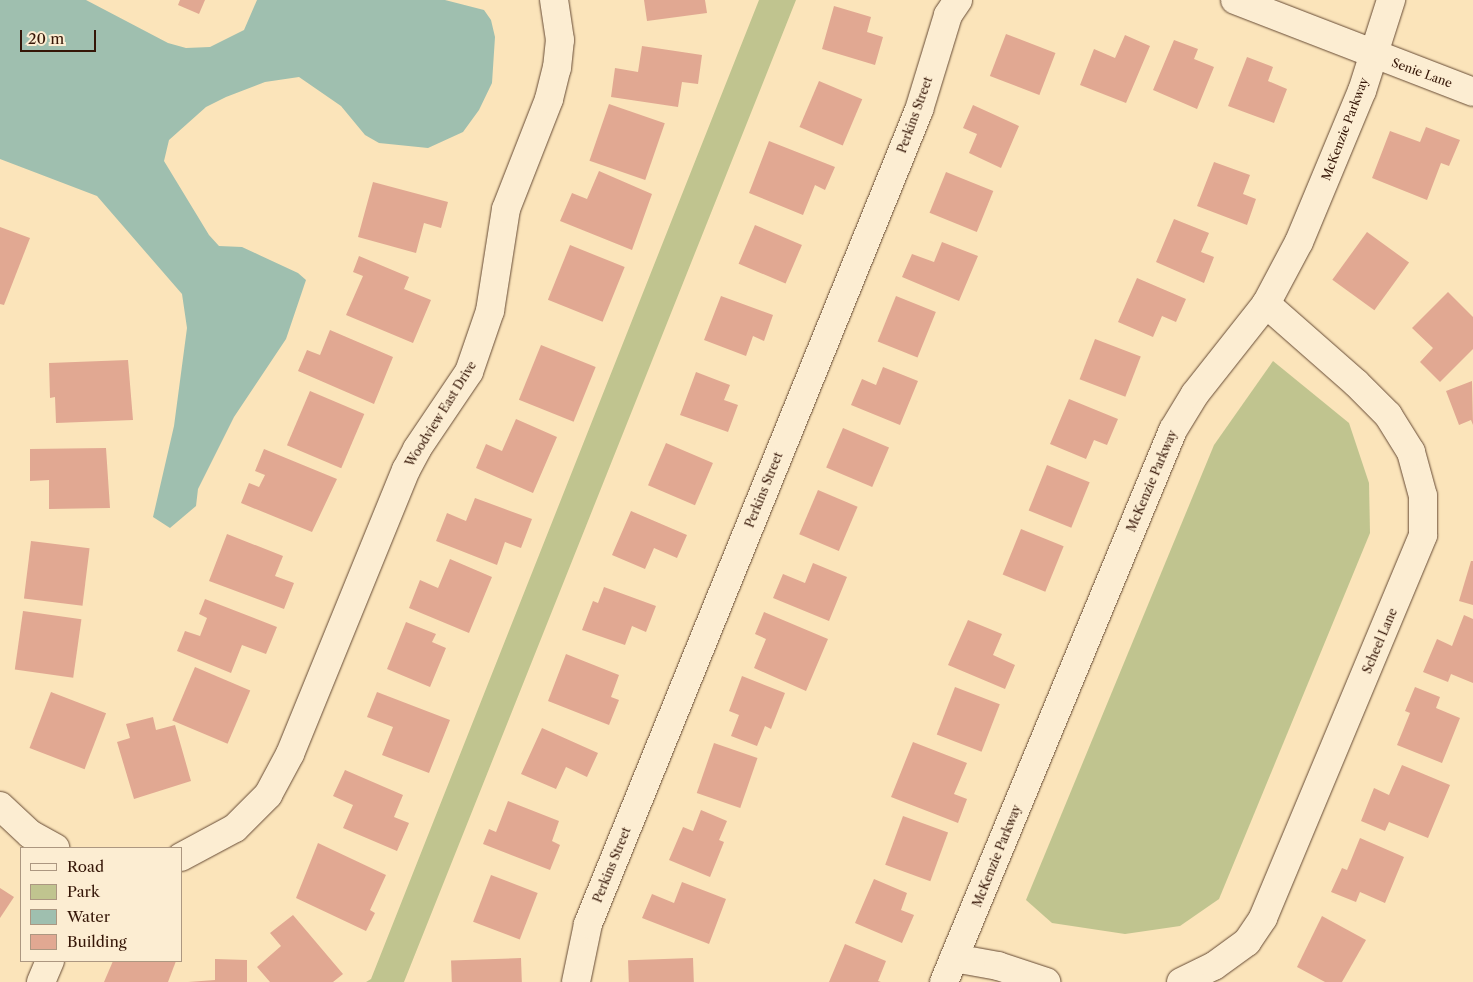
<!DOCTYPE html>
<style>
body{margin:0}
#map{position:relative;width:1473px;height:982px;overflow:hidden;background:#fbe4ba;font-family:"Libre Caslon Text",serif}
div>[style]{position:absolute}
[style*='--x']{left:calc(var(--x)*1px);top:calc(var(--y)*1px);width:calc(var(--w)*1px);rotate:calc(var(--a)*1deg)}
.green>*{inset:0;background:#c0c48f}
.water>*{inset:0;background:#9fbfaf}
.building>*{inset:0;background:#e1a892;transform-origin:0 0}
.roads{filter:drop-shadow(0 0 1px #664a34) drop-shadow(0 0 1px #664a34)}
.minor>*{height:28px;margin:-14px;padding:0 14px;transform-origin:14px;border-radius:14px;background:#fcedd2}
span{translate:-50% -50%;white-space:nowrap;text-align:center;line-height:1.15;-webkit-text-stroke:4.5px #fcedd2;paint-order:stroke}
.street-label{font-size:12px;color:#351607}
.legend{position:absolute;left:20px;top:847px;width:162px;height:115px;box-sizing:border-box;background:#fcedd2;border:1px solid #ac9781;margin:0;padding:6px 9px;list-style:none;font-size:15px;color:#351607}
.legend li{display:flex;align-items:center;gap:10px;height:25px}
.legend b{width:25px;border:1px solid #ac9781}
.scale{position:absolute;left:20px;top:30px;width:76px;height:22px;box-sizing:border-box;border:2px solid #351607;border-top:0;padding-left:6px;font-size:15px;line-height:18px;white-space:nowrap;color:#351607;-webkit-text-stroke:4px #fcedd2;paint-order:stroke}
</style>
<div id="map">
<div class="green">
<i style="clip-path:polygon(759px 0,796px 0,404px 982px,366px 982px,371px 979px)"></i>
<i style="clip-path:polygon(1273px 361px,1349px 423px,1369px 483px,1370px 533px,1219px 899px,1180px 926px,1125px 934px,1052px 923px,1026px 900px,1214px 445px)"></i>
</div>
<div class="water">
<i style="clip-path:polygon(0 0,86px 0,168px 43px,186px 48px,210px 47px,244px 30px,257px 0,445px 0,484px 10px,491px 20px,495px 37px,492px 83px,479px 110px,463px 132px,428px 148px,379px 143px,365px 135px,341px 106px,299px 77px,265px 82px,226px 97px,206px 107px,169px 140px,164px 161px,209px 235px,219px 246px,242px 247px,298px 273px,306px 280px,286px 339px,234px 417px,198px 489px,196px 506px,170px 528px,153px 517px,174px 426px,187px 328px,182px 294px,97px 196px,0 159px)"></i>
</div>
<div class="building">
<i style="clip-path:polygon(180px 0,205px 0,199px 14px,178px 5px)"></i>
<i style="clip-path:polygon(644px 0,705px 0,707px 13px,647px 21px)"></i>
<i style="clip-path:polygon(834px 6px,871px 17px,867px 32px,883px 37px,875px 65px,822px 49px)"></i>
<i style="left:1006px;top:34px;width:53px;height:45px;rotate:21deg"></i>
<i style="clip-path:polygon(1125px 35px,1150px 46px,1126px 103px,1080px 85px,1094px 49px,1115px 58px)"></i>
<i style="clip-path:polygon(1174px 40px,1198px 49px,1194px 59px,1214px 67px,1197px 109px,1153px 90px)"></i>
<i style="clip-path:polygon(642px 46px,702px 55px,698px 84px,682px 82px,678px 107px,611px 97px,615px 68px,638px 72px)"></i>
<i style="clip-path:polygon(1247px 57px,1273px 67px,1268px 81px,1287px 89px,1274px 123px,1228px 106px)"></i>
<i style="left:819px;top:81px;width:47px;height:50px;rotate:23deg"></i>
<i style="left:609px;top:104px;width:59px;height:60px;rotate:19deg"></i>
<i style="clip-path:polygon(973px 105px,1019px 126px,1001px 168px,969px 153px,977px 134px,963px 128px)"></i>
<i style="clip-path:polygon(1426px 127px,1460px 140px,1449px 166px,1441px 163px,1427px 200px,1372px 178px,1390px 131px,1420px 142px)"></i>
<i style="clip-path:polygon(769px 141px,835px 167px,825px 190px,815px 185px,803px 215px,749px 193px)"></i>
<i style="clip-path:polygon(1214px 162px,1250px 175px,1243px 194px,1256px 199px,1247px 225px,1197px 206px)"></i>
<i style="clip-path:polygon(599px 171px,652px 194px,632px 250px,560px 221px,572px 193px,587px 199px)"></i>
<i style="left:946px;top:172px;width:51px;height:44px;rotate:22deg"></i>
<i style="clip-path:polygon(373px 182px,448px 202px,441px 228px,424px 223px,416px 253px,358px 237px)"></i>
<i style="clip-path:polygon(1174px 219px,1209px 233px,1201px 252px,1214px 257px,1204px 283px,1156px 262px)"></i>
<i style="left:755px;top:225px;width:51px;height:42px;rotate:23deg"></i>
<i style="clip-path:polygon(0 227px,30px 238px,4px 305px,0 304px)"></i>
<i style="left:1367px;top:232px;width:52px;height:59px;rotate:36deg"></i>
<i style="clip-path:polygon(942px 242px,978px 256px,959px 301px,902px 277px,912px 254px,934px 262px)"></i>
<i style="left:570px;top:245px;width:59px;height:59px;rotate:22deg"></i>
<i style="clip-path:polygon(359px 256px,409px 277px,404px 289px,431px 300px,413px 343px,346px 315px,363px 276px,353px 272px)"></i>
<i style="clip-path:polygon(1137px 278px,1186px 299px,1176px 322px,1162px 316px,1153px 337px,1118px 322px)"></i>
<i style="clip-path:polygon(1448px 292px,1473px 317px,1473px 349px,1440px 382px,1420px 362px,1433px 348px,1412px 328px)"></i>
<i style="clip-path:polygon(721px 296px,773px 315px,764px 341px,753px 336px,746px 356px,704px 340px)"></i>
<i style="left:896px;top:296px;width:43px;height:49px;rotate:22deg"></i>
<i style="clip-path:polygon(330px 330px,393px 357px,374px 404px,298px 371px,307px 350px,320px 355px)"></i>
<i style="left:1095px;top:339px;width:49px;height:43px;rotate:21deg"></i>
<i style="left:541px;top:345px;width:59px;height:59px;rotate:22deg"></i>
<i style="clip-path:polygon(128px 360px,133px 420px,56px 423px,55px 397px,50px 398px,49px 363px)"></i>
<i style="clip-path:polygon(883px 367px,918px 381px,900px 425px,851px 405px,862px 379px,876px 385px)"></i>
<i style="clip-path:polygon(696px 372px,730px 385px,724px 400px,738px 405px,728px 432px,680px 415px)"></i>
<i style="clip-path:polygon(1472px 381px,1473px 425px,1471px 420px,1459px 425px,1446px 391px)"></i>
<i style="left:310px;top:391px;width:59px;height:59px;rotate:23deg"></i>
<i style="clip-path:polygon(1069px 399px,1118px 419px,1107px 445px,1094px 440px,1086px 459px,1050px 444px)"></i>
<i style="clip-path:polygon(516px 419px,557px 437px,533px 493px,476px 468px,486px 444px,502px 451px)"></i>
<i style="left:843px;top:428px;width:50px;height:43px;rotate:23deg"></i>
<i style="left:666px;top:443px;width:51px;height:46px;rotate:23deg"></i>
<i style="clip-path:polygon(106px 448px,110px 508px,49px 509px,49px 480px,30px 481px,30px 449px)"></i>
<i style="clip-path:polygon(264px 449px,337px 479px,312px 532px,241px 503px,249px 483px,259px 487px,265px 475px,255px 471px)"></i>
<i style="left:1047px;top:465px;width:46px;height:49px;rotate:22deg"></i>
<i style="left:818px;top:490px;width:43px;height:48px;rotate:23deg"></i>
<i style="clip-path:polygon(475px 498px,532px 519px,521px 548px,505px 542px,497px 565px,436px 541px,447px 513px,466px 521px)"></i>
<i style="clip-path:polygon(631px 511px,687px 535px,677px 558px,654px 548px,645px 569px,612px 555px)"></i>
<i style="left:1021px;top:529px;width:46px;height:49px;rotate:22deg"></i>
<i style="clip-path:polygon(227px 534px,283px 556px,275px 576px,294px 583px,284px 609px,209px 581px)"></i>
<i style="left:31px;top:541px;width:59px;height:58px;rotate:7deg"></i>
<i style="clip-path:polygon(450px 559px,492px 577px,469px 633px,409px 608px,420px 580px,438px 588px)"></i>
<i style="clip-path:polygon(1471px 561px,1473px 561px,1473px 605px,1459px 601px)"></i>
<i style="clip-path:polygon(813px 563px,847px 577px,829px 621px,773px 598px,783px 574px,805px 583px)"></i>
<i style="clip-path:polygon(604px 587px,656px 606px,646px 632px,632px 626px,625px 645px,582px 630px,593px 601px,598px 603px)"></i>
<i style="clip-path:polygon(205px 599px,277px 627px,266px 654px,242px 645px,231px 673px,177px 651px,185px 631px,200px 636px,207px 618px,199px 614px)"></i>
<i style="left:23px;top:611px;width:59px;height:59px;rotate:8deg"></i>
<i style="clip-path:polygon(764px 612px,828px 639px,806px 691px,754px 668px,766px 639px,755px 634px)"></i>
<i style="clip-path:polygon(1464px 615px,1473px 619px,1473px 683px,1451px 674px,1448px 682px,1423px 672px,1437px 639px,1452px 646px)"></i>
<i style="clip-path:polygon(968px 620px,1002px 634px,993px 655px,1015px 665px,1005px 689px,948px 665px)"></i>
<i style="clip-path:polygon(406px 622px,436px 634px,432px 642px,446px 648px,430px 687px,387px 669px)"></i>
<i style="clip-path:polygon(566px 654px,619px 675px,611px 697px,619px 700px,609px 725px,548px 701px)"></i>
<i style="left:195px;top:667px;width:60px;height:58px;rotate:23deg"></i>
<i style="clip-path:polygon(742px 676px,785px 693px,771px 729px,765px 726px,757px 746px,731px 736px,739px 715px,729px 711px)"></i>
<i style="left:955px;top:687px;width:48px;height:51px;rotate:21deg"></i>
<i style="clip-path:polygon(1415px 687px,1440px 697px,1436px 708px,1460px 718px,1442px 763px,1397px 745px,1410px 713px,1405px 711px)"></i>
<i style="left:51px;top:692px;width:59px;height:60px;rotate:21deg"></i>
<i style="clip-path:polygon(377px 692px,450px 720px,429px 773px,382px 755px,393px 727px,367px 717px)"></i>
<i style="clip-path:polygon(153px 717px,156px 730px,175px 725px,191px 781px,134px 799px,117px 742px,130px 738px,126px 724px)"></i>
<i style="clip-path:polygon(542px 728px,598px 753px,587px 777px,566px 767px,556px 789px,521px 774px)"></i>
<i style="clip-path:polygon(913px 742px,967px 763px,954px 794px,967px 799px,958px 823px,891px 797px)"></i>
<i style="left:714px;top:743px;width:46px;height:53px;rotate:19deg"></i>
<i style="clip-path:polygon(1402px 765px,1450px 785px,1428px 838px,1389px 822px,1385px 831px,1361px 821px,1374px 788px,1389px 795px)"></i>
<i style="clip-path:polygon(345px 770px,403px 795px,394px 817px,409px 823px,397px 851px,343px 828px,353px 805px,333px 796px)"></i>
<i style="clip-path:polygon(508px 801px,559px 821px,552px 841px,560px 845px,550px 870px,483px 844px,489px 829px,496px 832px)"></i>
<i style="clip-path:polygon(701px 810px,727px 821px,719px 840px,724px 842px,710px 877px,669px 860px,683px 827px,693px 831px)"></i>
<i style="left:903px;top:816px;width:48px;height:52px;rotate:20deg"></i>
<i style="clip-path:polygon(1360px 838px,1404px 857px,1385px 903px,1360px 892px,1356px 902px,1331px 892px,1342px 868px,1347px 870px)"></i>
<i style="clip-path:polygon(318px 843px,386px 875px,370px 910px,375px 913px,366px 931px,296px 898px)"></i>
<i style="left:491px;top:875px;width:50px;height:50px;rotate:21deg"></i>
<i style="clip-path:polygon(874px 879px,907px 893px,901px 910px,914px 915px,902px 943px,855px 923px)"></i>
<i style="clip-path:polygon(682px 882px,726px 899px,709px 944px,642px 918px,652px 894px,674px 903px)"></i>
<i style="clip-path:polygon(0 888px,14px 897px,0 918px)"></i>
<i style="clip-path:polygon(293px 915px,343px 974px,333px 982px,270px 982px,257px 967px,281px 946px,270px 933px)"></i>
<i style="clip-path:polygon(1322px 916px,1366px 940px,1342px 982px,1325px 982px,1297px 967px)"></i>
<i style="clip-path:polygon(845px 944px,886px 961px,878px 981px,881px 982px,829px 982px)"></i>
<i style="left:521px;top:958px;width:24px;height:70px;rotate:88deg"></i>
<i style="left:693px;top:958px;width:24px;height:65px;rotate:88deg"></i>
<i style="clip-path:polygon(215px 959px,247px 960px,247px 982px,188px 982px,215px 980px)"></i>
<i style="clip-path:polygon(113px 961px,176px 961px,168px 982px,104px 982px)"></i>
</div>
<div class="roads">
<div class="minor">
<i style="--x:1235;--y:0;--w:255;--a:21.1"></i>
<i style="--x:0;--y:806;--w:41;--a:43"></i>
<i style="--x:30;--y:834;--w:29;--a:29"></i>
<i style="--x:181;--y:857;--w:61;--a:-28.2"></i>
<i style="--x:235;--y:828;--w:47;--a:-45"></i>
<i style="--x:268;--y:795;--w:47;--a:-61.8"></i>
<i style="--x:290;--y:754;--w:307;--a:-67.8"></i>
<i style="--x:406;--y:470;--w:24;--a:-62"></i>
<i style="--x:417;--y:449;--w:93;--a:-56"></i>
<i style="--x:469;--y:372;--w:65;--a:-71"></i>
<i style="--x:490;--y:311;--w:103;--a:-81.1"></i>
<i style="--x:506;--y:209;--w:118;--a:-68.6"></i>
<i style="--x:549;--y:99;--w:32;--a:-76"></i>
<i style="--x:557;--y:68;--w:28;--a:-84"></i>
<i style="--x:560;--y:40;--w:40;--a:-98.5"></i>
<i style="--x:954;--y:958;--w:45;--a:10.3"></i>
<i style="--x:998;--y:966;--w:51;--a:18.4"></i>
<i style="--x:41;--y:982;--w:23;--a:-67"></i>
<i style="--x:576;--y:982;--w:59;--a:-78.3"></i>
<i style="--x:588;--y:924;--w:879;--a:-67.87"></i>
<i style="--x:919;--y:110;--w:99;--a:-73"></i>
<i style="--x:948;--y:15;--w:18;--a:-56"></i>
<i style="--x:944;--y:982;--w:598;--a:-67.47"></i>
<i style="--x:1173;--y:430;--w:42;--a:-58.6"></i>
<i style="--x:1195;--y:394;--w:115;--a:-51.7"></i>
<i style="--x:1266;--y:304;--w:70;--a:-62"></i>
<i style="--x:1299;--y:242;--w:164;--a:-67.4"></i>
<i style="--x:1362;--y:91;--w:96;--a:-72.3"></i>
<i style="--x:1181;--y:982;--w:37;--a:-26"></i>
<i style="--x:1214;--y:966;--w:41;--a:-36"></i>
<i style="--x:1247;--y:942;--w:29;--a:-56"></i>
<i style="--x:1263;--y:918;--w:415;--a:-67.3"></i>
<i style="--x:1423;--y:535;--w:39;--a:-90"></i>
<i style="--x:1423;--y:496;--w:46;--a:-105.3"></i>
<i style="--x:1411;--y:452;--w:44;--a:-121.9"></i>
<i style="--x:1388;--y:415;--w:45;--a:-135"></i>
<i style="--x:1356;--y:383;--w:120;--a:-138.7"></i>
</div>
</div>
<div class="street-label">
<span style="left:1422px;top:73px;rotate:20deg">Senie Lane</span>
<span style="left:915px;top:115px;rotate:-70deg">Perkins Street</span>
<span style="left:1345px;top:129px;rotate:-69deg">McKenzie Parkway</span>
<span style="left:441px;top:414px;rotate:-58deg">Woodview East Drive</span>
<span style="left:1152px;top:481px;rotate:-67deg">McKenzie Parkway</span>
<span style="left:764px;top:490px;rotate:-68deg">Perkins Street</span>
<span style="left:1380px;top:641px;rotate:-67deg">Scheel Lane</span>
<span style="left:997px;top:856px;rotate:-68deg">McKenzie Parkway</span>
<span style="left:612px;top:865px;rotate:-68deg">Perkins Street</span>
</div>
<ul class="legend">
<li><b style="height:6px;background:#fcedd2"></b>Road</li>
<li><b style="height:14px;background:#c0c48f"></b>Park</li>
<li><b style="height:14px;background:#9fbfaf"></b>Water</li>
<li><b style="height:14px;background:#e1a892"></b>Building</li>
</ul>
<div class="scale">20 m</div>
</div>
